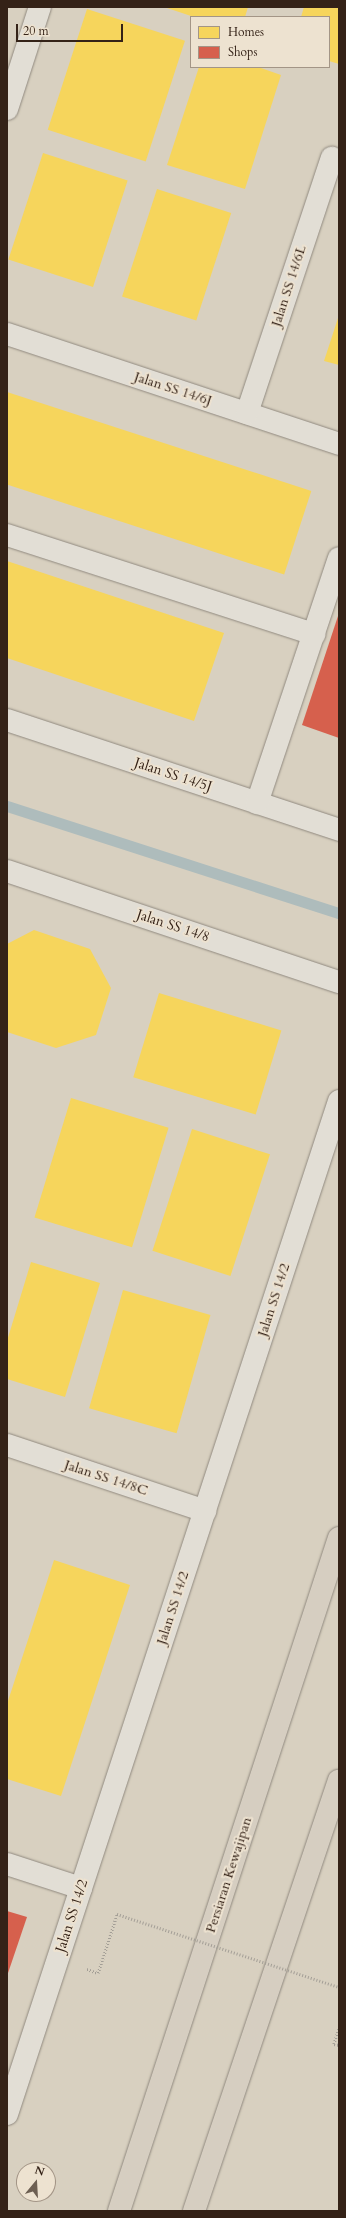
<!DOCTYPE html>
<style>
body{margin:0}
#map{position:relative;width:346px;height:2218px;overflow:hidden;background:#d8d0c0;font-family:Cardo,serif}
div>[style]{position:absolute}
[style*='--x']{left:calc(var(--x)*1px);top:calc(var(--y)*1px);width:calc(var(--w)*1px);rotate:calc(var(--a)*1deg)}
.homes>*{inset:0;background:#f6d55c;transform-origin:0 0}
.shops>*{inset:0;background:#d6604d}
.stream>*{height:11px;margin:-5.5px;padding:0 5.5px;transform-origin:5.5px;border-radius:5.5px;background:#aebcbc}
.path>*{height:2.5px;margin-top:-1.25px;transform-origin:0;background:repeating-linear-gradient(90deg,#a39e96 0 1px,transparent 0 3px)}
.roads{filter:drop-shadow(0 0 1px #90897f) drop-shadow(0 0 1px #90897f)}
.minor>*{height:22px;margin:-11px;padding:0 11px;transform-origin:11px;border-radius:11px;background:#e2ded5}
.major>*{height:22px;margin:-11px;padding:0 11px;transform-origin:11px;border-radius:11px;background:#d6cec1}
.path-bridge>*{height:2.5px;margin-top:-1.25px;transform-origin:0;background:repeating-linear-gradient(90deg,#a39e96 0 1px,transparent 0 3px)}
span{translate:-50% -50%;white-space:nowrap;text-align:center;line-height:1.15;-webkit-text-stroke:4px #ede2d0;paint-order:stroke}
.street-label{font-size:14px;color:#342217}
.frame{position:absolute;inset:0;border:8px solid #342217;pointer-events:none}
.legend{position:absolute;left:190px;top:16px;width:140px;height:52px;box-sizing:border-box;background:#ede2d0;border:1px solid #a39586;margin:0;padding:5px 7px;list-style:none;font-size:12px;color:#342217}
.legend li{display:flex;align-items:center;gap:8px;height:20px}
.legend b{width:20px;border:1px solid #a39586}
.north{position:absolute;left:16px;top:2162px;width:40px;height:40px;box-sizing:border-box;background:#ede2d0;border:1px solid #a39586;border-radius:50%;rotate:18deg;font-size:11px;font-weight:700;line-height:16px;text-align:center;color:#342217}
.north::after{content:'';display:block;margin:auto;width:14px;height:18px;background:#6d5f52;clip-path:polygon(50% 0,100% 100%,50% 72%,0 100%)}
.scale{position:absolute;left:16px;top:24px;width:107px;height:18px;box-sizing:border-box;border:2px solid #342217;border-top:0;padding-left:5px;font-size:12px;line-height:14px;white-space:nowrap;color:#342217;-webkit-text-stroke:3px #ede2d0;paint-order:stroke}
</style>
<div id="map">
<div class="homes">
<i style="clip-path:polygon(164px 7px,248px 7px,245px 17px,194px 17px)"></i>
<i style="clip-path:polygon(304px 7px,339px 7px,339px 64px,329px 61px,329px 17px,301px 17px)"></i>
<i style="left:87px;top:9px;width:103px;height:127px;rotate:18deg"></i>
<i style="clip-path:polygon(199px 67px,258px 67px,281px 75px,245px 189px,167px 165px)"></i>
<i style="left:43px;top:153px;width:89px;height:112px;rotate:18deg"></i>
<i style="left:157px;top:189px;width:78px;height:113px;rotate:18deg"></i>
<i style="clip-path:polygon(339px 315px,339px 365px,324px 361px)"></i>
<i style="left:7px;top:392px;width:320px;height:88px;rotate:18deg"></i>
<i style="clip-path:polygon(7px 561px,224px 633px,194px 721px,7px 658px)"></i>
<i style="clip-path:polygon(34px 930px,90px 949px,111px 988px,96px 1035px,56px 1048px,7px 1032px,7px 944px)"></i>
<i style="left:159px;top:993px;width:128px;height:88px;rotate:17deg"></i>
<i style="left:71px;top:1098px;width:102px;height:125px;rotate:17deg"></i>
<i style="left:192px;top:1129px;width:82px;height:128px;rotate:18deg"></i>
<i style="clip-path:polygon(31px 1262px,100px 1283px,65px 1397px,7px 1379px,7px 1341px)"></i>
<i style="left:123px;top:1290px;width:91px;height:123px;rotate:16deg"></i>
<i style="clip-path:polygon(54px 1560px,130px 1585px,61px 1796px,7px 1779px,7px 1704px)"></i>
</div>
<div class="shops">
<i style="clip-path:polygon(339px 613px,339px 738px,302px 725px)"></i>
<i style="clip-path:polygon(7px 1911px,27px 1917px,7px 1976px)"></i>
</div>
<div class="stream">
<i style="--x:7;--y:806;--w:349;--a:17.9"></i>
</div>
<div class="path">
<i style="--x:87;--y:1969;--w:12;--a:20"></i>
<i style="--x:98;--y:1973;--w:62;--a:-72.1"></i>
<i style="--x:339;--y:2029;--w:16;--a:108"></i>
<i style="--x:334;--y:2044;--w:5;--a:11"></i>
</div>
<div class="roads">
<div class="minor">
<i style="--x:7;--y:109;--w:107;--a:-72.1"></i>
<i style="--x:7;--y:334;--w:350;--a:18.3"></i>
<i style="--x:247;--y:413;--w:269;--a:-71.6"></i>
<i style="--x:7;--y:535;--w:323;--a:17.9"></i>
<i style="--x:7;--y:720;--w:350;--a:18.3"></i>
<i style="--x:257;--y:803;--w:258;--a:-71.5"></i>
<i style="--x:7;--y:871;--w:350;--a:18.5"></i>
<i style="--x:7;--y:1445;--w:209;--a:18.4"></i>
<i style="--x:7;--y:1864;--w:78;--a:18"></i>
<i style="--x:7;--y:2114;--w:1066;--a:-71.85"></i>
</div>
<div class="major">
<i style="--x:119;--y:2211;--w:708;--a:-71.9"></i>
<i style="--x:194;--y:2211;--w:454;--a:-71.4"></i>
</div>
</div>
<div class="path-bridge">
<i style="--x:117;--y:1914;--w:234;--a:18.2"></i>
</div>
<div class="street-label">
<span style="left:289px;top:286px;rotate:-72deg">Jalan SS 14/6L</span>
<span style="left:173px;top:389px;rotate:18deg">Jalan SS 14/6J</span>
<span style="left:173px;top:775px;rotate:18deg">Jalan SS 14/5J</span>
<span style="left:173px;top:926px;rotate:18deg">Jalan SS 14/8</span>
<span style="left:274px;top:1300px;rotate:-72deg">Jalan SS 14/2</span>
<span style="left:106px;top:1478px;rotate:18deg">Jalan SS 14/8C</span>
<span style="left:173px;top:1608px;rotate:-72deg">Jalan SS 14/2</span>
<span style="left:229px;top:1875px;rotate:-72deg">Persiaran Kewajipan</span>
<span style="left:72px;top:1916px;rotate:-72deg">Jalan SS 14/2</span>
</div>
<div class="frame"></div>
<ul class="legend">
<li><b style="height:11px;background:#f6d55c"></b>Homes</li>
<li><b style="height:11px;background:#d6604d"></b>Shops</li>
</ul>
<div class="north">N</div>
<div class="scale">20 m</div>
</div>
